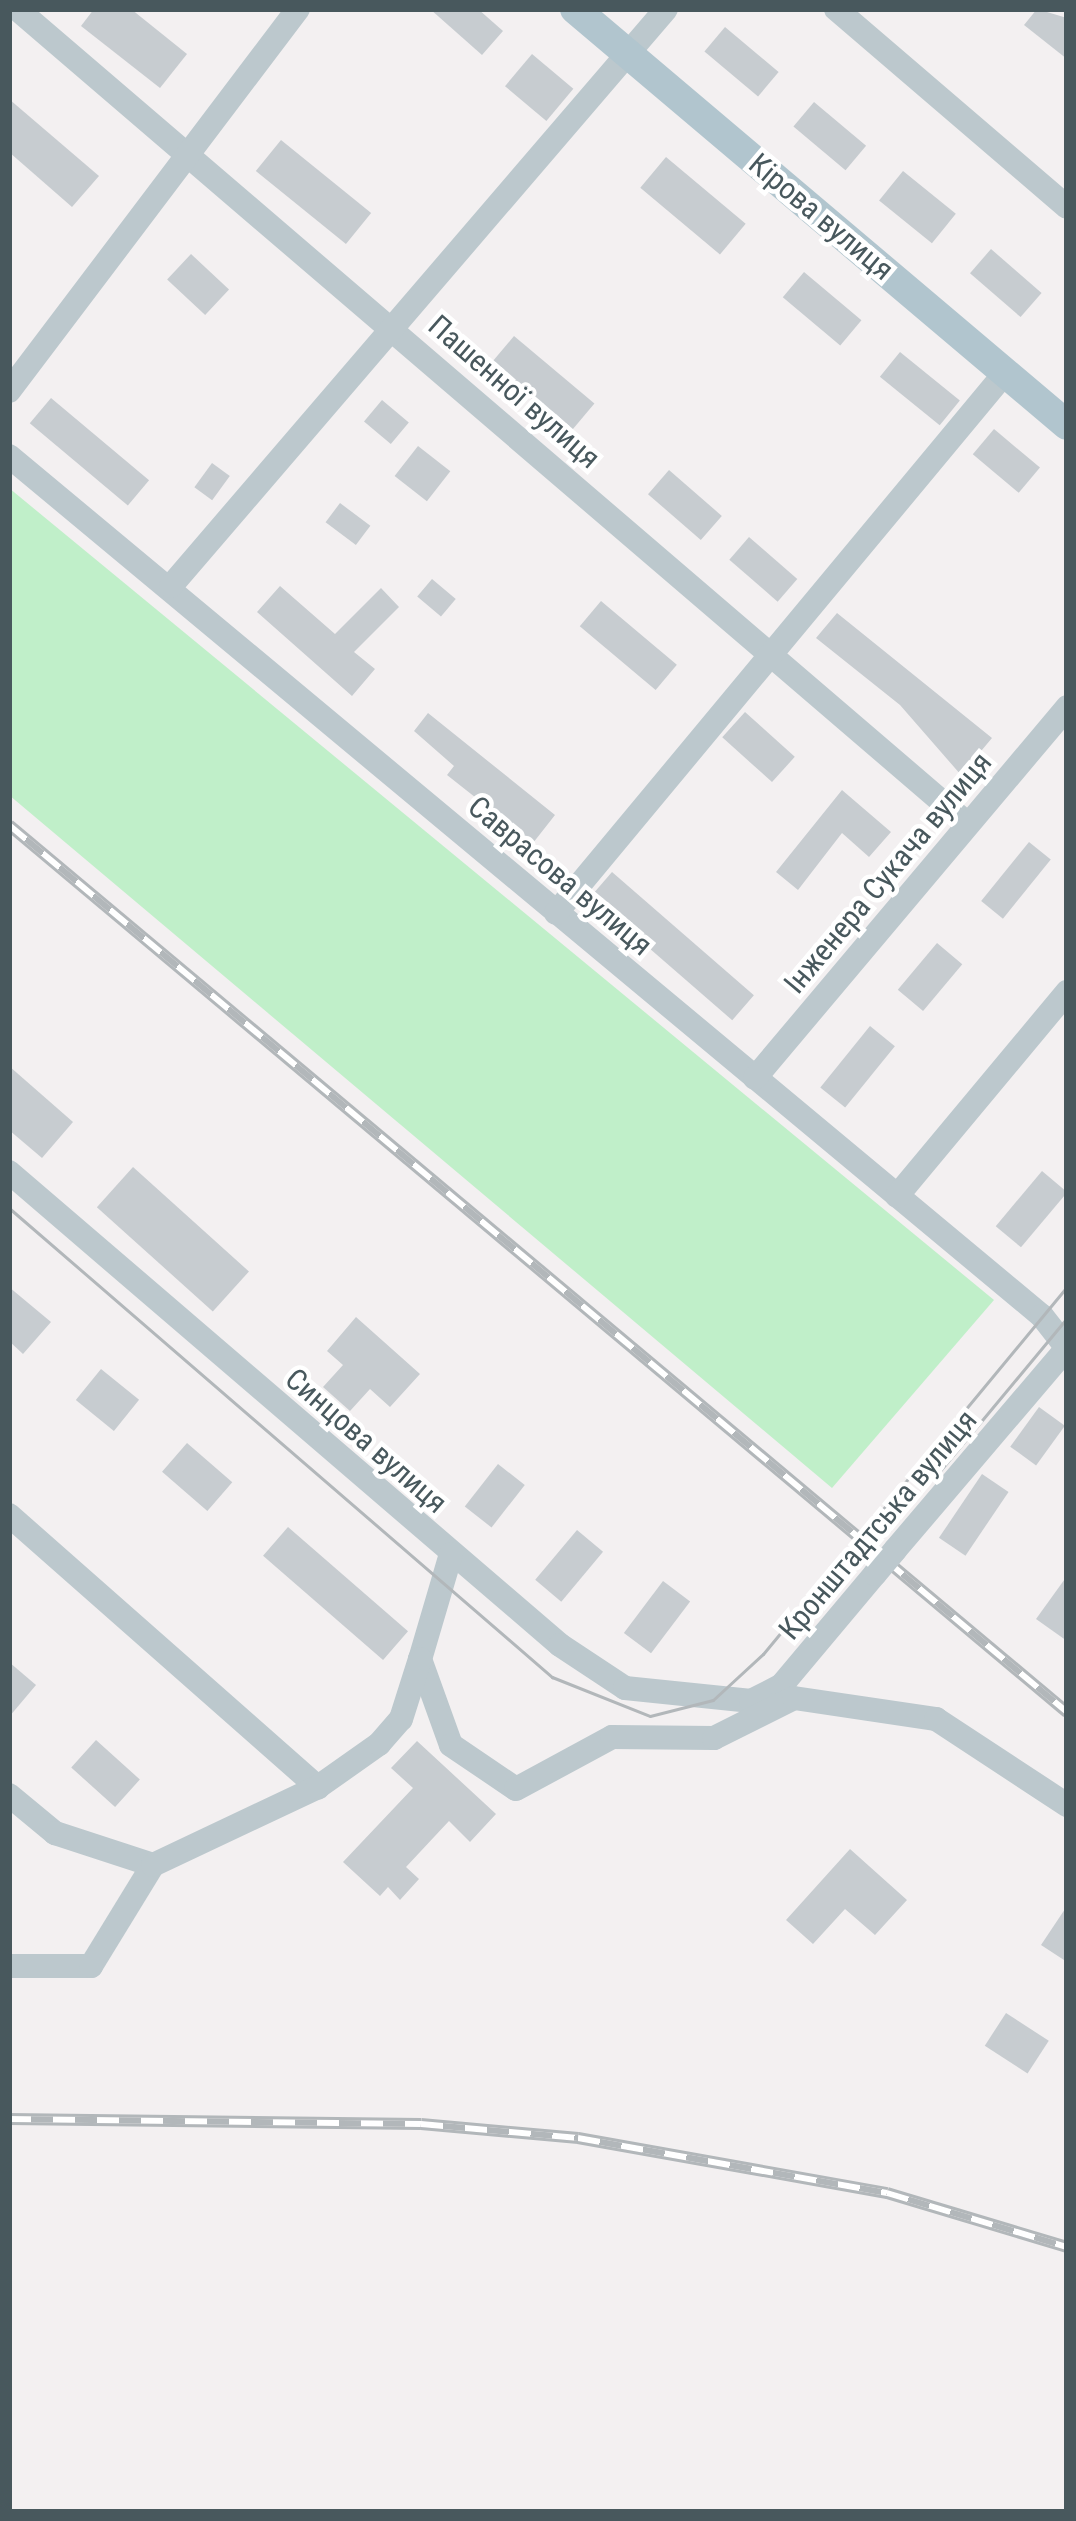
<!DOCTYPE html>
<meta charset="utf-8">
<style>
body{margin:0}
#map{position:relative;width:1076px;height:2521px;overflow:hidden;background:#f3f0f1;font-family:"Roboto Condensed",sans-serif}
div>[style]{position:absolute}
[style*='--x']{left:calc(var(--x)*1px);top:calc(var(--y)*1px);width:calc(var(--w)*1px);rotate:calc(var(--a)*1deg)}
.green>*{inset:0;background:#c0efc9}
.building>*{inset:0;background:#c7ccd0;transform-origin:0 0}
.minor>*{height:24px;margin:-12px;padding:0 12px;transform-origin:12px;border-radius:12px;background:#bcc8cd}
.major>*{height:30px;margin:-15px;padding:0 15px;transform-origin:15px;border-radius:15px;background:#b1c5ce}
.tram>*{height:3px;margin:-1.5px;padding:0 1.5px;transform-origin:1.5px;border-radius:1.5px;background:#b2b7ba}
.rail>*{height:12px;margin-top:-6px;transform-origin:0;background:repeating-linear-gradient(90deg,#fff 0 22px,#b2b7ba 0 44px);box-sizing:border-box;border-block:3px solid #b2b7ba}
.minor-bridge>*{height:24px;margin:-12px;padding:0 12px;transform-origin:12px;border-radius:12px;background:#bcc8cd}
span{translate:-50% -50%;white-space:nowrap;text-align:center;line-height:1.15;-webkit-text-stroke:9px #fff;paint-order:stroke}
.street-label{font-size:30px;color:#48585d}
.frame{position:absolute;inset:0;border:12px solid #48585d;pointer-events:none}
</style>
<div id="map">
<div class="green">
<i style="clip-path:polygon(9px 488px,994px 1300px,832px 1488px,9px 795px)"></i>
</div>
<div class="building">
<i style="clip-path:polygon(94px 9px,131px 9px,187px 54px,160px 88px,81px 26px)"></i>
<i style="clip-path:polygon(430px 9px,478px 9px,503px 31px,482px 55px)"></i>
<i style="clip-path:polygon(1037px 9px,1067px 18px,1067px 59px,1024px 25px)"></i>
<i style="left:725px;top:27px;width:70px;height:32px;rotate:40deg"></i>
<i style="left:532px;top:54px;width:54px;height:42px;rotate:40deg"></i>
<i style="clip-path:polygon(9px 99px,99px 176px,72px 207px,9px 152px)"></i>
<i style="left:814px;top:102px;width:68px;height:32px;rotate:40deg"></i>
<i style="left:281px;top:140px;width:116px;height:40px;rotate:39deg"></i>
<i style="left:666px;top:157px;width:104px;height:40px;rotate:40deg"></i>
<i style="left:903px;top:171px;width:68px;height:38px;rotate:39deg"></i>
<i style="left:991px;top:249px;width:67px;height:32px;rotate:41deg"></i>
<i style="left:191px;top:254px;width:52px;height:35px;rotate:43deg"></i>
<i style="left:804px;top:272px;width:75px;height:33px;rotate:40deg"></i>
<i style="left:514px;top:336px;width:105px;height:37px;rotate:40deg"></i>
<i style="left:900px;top:352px;width:77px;height:32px;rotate:39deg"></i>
<i style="left:51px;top:398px;width:128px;height:33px;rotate:40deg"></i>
<i style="left:382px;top:400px;width:35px;height:28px;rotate:40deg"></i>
<i style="left:994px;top:429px;width:60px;height:33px;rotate:40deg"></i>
<i style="left:418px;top:446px;width:41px;height:38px;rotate:38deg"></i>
<i style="left:212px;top:463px;width:22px;height:30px;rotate:36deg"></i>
<i style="left:669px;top:470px;width:70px;height:32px;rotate:41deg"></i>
<i style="left:340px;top:503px;width:38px;height:24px;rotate:37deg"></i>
<i style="left:749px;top:537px;width:64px;height:30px;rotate:41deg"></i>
<i style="left:432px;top:579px;width:31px;height:23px;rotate:40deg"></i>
<i style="clip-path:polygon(280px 586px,335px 634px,381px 588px,399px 607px,354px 652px,375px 669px,352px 696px,257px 612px)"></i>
<i style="left:601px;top:601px;width:99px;height:33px;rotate:40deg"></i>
<i style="clip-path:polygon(837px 613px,992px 738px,961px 775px,900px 705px,816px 638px)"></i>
<i style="left:745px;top:712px;width:67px;height:34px;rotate:42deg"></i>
<i style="clip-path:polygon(428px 713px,555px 815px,533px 843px,447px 775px,454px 766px,414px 731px)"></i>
<i style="clip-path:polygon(842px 790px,891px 832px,869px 857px,842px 833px,798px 890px,776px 872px)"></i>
<i style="left:1029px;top:842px;width:28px;height:76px;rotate:39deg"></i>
<i style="left:612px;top:872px;width:188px;height:33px;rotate:41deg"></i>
<i style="left:937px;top:943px;width:33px;height:61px;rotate:40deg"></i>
<i style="left:870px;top:1026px;width:32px;height:79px;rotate:39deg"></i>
<i style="clip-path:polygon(9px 1066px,73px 1122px,42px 1158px,9px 1130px)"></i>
<i style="left:133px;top:1167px;width:156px;height:54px;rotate:42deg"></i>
<i style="left:1042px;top:1171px;width:33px;height:72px;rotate:40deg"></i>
<i style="clip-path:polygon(9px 1287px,51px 1322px,23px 1354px,9px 1341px)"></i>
<i style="clip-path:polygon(356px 1317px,420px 1374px,390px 1407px,370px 1389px,350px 1411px,323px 1387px,343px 1365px,327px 1351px)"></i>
<i style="left:101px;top:1369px;width:49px;height:40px;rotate:39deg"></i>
<i style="left:1039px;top:1407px;width:32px;height:49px;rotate:36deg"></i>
<i style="left:187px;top:1443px;width:60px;height:38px;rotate:41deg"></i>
<i style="left:498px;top:1464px;width:34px;height:54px;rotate:38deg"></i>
<i style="left:982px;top:1474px;width:32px;height:77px;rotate:34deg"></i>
<i style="left:288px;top:1527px;width:159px;height:38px;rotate:41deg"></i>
<i style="left:577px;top:1530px;width:34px;height:65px;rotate:40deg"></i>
<i style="clip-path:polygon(1067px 1576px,1067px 1641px,1036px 1619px)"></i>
<i style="left:663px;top:1581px;width:34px;height:65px;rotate:37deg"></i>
<i style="clip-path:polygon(9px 1662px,36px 1685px,9px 1717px)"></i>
<i style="left:96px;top:1740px;width:59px;height:37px;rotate:42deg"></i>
<i style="clip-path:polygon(417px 1741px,496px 1814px,470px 1842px,449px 1821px,406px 1867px,419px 1879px,400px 1900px,388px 1887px,380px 1896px,343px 1862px,413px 1788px,391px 1768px)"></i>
<i style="clip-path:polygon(850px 1849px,907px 1900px,875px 1935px,845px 1909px,813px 1944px,786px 1920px)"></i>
<i style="clip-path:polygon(1067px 1906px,1067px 1962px,1041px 1945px)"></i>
<i style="left:1006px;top:2013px;width:51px;height:39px;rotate:33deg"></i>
</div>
<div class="minor">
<i style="--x:17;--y:9;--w:1252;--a:40.6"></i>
<i style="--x:836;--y:9;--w:304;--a:40.6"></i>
<i style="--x:9;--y:391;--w:479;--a:-52.9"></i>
<i style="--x:9;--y:456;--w:1344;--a:39.78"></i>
<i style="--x:1042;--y:1316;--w:41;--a:52"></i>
<i style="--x:1067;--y:1348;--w:265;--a:130.4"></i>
<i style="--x:171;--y:586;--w:760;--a:-49.37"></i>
<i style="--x:556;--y:913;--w:702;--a:-50.26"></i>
<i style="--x:755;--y:1078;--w:485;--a:-49.9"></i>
<i style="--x:9;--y:1172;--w:726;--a:40.64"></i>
<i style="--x:560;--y:1645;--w:78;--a:33.5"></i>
<i style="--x:625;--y:1688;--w:127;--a:5.9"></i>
<i style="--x:751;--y:1701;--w:34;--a:-27"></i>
<i style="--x:781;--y:1686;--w:146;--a:-50"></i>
<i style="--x:897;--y:1196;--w:266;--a:-50.2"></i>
<i style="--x:9;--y:1515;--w:412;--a:41.4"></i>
<i style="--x:451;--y:1554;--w:109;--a:106.4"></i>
<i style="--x:420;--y:1659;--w:91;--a:70.2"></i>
<i style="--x:451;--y:1745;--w:78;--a:34.1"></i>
<i style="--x:516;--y:1789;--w:109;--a:-28.4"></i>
<i style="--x:612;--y:1737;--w:102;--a:0.6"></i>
<i style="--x:714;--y:1738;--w:89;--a:-26.6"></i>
<i style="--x:794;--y:1698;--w:144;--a:8.4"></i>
<i style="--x:936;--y:1719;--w:157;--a:33.3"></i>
<i style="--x:9;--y:1795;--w:60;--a:39.6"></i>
<i style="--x:55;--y:1833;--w:103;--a:18.1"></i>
<i style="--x:9;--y:1966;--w:82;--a:0"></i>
<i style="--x:91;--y:1966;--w:119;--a:-58.5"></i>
<i style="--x:153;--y:1865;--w:183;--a:-25.3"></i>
<i style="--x:318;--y:1787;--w:75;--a:-35.2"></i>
<i style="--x:379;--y:1744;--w:33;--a:-49"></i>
<i style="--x:401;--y:1719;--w:63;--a:-72.4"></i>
</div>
<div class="major">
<i style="--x:575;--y:9;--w:644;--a:40.22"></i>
</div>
<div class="tram">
<i style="--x:9;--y:1208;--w:718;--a:40.82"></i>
<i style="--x:552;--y:1677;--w:105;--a:21.7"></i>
<i style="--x:650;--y:1716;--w:65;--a:-14.3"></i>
<i style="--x:713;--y:1700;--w:68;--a:-42.6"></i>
<i style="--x:763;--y:1654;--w:477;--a:-50.4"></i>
<i style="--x:934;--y:1478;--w:208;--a:-50.3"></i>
</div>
<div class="rail">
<i style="--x:9;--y:825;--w:1381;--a:39.98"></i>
<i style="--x:9;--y:2119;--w:412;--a:0.7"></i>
<i style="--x:421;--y:2124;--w:158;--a:5.1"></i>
<i style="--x:578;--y:2138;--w:314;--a:10.1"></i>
<i style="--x:887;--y:2193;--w:188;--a:16.7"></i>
</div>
<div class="minor-bridge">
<i style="--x:875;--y:1574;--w:31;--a:-50"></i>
</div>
<div class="street-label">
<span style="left:821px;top:217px;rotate:40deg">Кірова вулиця</span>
<span style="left:514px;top:392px;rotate:41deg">Пашенної вулиця</span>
<span style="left:888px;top:873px;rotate:-50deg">Інженера Сукача вулиця</span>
<span style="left:560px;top:876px;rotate:40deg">Саврасова вулиця</span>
<span style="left:366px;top:1441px;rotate:41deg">Синцова вулиця</span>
<span style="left:878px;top:1525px;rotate:-50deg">Кронштадтська вулиця</span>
</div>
<div class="frame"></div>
</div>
